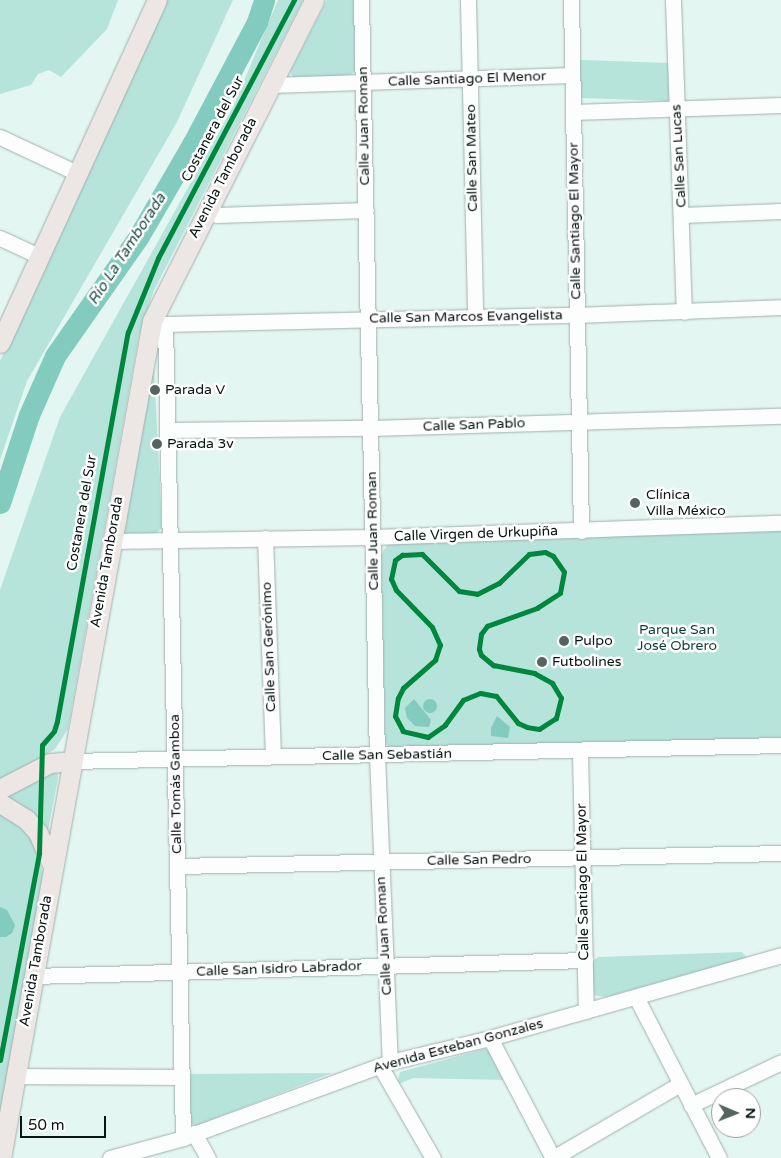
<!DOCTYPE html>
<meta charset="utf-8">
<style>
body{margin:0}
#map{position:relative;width:781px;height:1158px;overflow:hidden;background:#e4f6f2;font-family:"Varela Round",sans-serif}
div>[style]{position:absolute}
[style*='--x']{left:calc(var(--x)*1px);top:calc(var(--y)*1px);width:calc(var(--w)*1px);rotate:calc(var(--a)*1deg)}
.green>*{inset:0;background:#b6e4db;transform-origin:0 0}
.water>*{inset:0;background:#82cbbe}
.round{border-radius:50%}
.river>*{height:21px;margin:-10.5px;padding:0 10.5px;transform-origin:10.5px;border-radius:10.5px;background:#82cbbe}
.roads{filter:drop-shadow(0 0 1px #a2b0ad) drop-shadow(0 0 1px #a2b0ad)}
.minor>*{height:15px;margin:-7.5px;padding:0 7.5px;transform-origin:7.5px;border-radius:7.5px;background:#fbfefd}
.major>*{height:19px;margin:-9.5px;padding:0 9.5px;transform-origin:9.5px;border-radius:9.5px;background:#ece6e5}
.cycleway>*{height:5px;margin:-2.5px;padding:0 2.5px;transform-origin:2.5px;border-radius:2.5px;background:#00873e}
.dots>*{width:14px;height:14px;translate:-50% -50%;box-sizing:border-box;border:2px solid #fff;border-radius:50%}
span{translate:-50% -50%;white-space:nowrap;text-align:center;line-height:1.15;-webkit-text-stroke:5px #fff;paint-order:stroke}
.street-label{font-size:14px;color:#091512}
.poi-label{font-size:14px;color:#091512}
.left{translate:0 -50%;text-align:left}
.park-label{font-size:14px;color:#113d36}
.water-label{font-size:15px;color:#214c45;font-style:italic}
.north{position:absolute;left:711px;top:1088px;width:50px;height:50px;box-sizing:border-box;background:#fff;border:1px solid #9da1a0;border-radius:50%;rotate:91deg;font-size:14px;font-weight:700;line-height:20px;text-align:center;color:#091512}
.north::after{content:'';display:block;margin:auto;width:18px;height:22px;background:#566460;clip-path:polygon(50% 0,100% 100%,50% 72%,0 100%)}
.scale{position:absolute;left:20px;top:1116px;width:86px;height:22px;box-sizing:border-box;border:2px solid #091512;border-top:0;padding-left:6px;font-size:15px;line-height:18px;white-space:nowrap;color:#091512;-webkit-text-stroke:4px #fff;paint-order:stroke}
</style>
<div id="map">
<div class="green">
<i style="clip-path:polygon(0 0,118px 0,107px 29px,61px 77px,49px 70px,38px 74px,31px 85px,0 94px)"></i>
<i style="clip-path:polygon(164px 0,233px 0,177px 122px,27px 381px,0 460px,0 361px)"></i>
<i style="clip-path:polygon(278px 0,303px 0,154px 290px,139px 336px,68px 729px,55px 749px,0 783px,0 590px,60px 417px,233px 107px)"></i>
<i style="clip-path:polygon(327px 0,355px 0,355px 71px,349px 76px,293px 77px,290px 72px)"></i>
<i style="left:670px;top:63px;width:38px;height:94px;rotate:92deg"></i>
<i style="clip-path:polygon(153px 348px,162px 528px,154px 535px,123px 534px)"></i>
<i style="clip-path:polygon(781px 529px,781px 740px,389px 748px,385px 742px,381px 554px,389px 543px)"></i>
<i style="clip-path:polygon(51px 771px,58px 774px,58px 778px,47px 836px,1px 796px)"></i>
<i style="clip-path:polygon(0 810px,31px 833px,43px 873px,0 1116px)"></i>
<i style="clip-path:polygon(742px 952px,747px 958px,606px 997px,592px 995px,589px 964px,598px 957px)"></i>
<i style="clip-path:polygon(484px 1049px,490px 1051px,506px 1080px,413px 1078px,399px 1084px,398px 1081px,400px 1072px)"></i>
<i style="clip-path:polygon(332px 1073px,198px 1125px,187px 1124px,186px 1074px)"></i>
</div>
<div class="water">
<i style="clip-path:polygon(414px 699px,431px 720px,429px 727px,415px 726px,407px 718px,405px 708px)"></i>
<i class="round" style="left:423px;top:699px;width:14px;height:14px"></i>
<i style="clip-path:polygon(497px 716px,510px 727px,508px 738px,491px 736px,491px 728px)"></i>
<i style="clip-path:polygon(0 907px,7px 910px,15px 925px,12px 933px,6px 937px,0 937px)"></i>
</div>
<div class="river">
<i style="--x:0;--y:503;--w:93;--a:-71.8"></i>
<i style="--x:29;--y:415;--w:64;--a:-66.2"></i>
<i style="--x:55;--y:356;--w:146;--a:-55"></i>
<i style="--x:139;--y:236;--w:108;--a:-59.9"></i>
<i style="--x:193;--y:143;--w:137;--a:-62.1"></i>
<i style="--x:257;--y:22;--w:23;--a:-72"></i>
</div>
<div class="roads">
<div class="minor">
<i style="--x:361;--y:0;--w:756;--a:88.79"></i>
<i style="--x:377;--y:756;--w:306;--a:87.6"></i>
<i style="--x:468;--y:0;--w:316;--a:88.7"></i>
<i style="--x:571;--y:0;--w:531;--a:88.92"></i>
<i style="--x:673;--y:0;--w:312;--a:88"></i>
<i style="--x:271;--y:85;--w:301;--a:-1.9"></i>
<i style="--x:573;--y:112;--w:208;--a:-1.9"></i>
<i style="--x:0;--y:137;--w:85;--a:25.1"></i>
<i style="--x:206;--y:210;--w:12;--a:24"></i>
<i style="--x:217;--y:215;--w:149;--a:-1.9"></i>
<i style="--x:682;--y:215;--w:99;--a:-2.3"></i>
<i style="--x:0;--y:238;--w:43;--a:24.8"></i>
<i style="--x:156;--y:322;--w:9;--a:13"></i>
<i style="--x:165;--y:324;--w:411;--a:-1.3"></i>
<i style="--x:576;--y:315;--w:205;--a:-2.2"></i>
<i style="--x:165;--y:324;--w:814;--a:88.73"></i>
<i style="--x:167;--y:430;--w:204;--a:-0.6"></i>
<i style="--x:371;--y:428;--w:410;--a:-1.7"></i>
<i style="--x:265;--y:538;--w:218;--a:87.9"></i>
<i style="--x:111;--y:541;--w:261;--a:-0.9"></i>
<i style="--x:372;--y:537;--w:409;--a:-2"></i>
<i style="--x:580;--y:752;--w:259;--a:88.7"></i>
<i style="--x:71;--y:761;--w:710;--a:-1.29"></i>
<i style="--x:177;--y:866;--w:604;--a:-1.23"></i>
<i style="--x:33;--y:976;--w:552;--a:-1.66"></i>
<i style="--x:636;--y:997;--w:181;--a:62.7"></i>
<i style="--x:490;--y:1038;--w:136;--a:62.3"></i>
<i style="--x:380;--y:1066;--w:106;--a:60.1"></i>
<i style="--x:16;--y:1076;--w:166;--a:0.3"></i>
<i style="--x:691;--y:1105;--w:100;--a:-25.5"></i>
<i style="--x:194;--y:1133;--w:29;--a:61"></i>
<i style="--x:110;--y:1158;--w:76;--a:-15.3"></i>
<i style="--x:183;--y:1138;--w:221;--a:-20.2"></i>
<i style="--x:390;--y:1062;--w:103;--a:-13.5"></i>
<i style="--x:490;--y:1038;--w:303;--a:-15.9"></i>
<i style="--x:553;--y:1158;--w:147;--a:-30.2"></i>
</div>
<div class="major">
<i style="--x:0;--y:343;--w:377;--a:-65.4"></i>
<i style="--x:0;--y:789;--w:56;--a:-27.5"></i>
<i style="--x:50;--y:763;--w:21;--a:-5"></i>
<i style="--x:0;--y:803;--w:31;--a:32"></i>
<i style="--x:26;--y:819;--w:18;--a:49"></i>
<i style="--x:38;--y:833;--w:35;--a:66"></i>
<i style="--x:1;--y:1158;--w:851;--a:-79.77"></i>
<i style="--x:152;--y:321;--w:360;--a:-63.2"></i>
</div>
</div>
<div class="cycleway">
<i style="--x:545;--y:552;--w:9;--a:27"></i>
<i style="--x:553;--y:556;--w:19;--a:55"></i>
<i style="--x:564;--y:572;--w:21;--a:101"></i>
<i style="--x:560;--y:593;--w:27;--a:147"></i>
<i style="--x:537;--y:608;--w:53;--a:160.2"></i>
<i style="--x:487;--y:626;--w:10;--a:127"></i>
<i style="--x:481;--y:634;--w:15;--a:98"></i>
<i style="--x:479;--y:649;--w:6;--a:72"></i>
<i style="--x:481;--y:655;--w:16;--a:40"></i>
<i style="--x:493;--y:665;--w:42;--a:11"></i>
<i style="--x:534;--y:673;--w:21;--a:29"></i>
<i style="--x:552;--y:683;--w:17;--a:59"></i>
<i style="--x:561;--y:698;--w:21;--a:104"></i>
<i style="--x:556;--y:718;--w:20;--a:147"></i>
<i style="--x:539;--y:729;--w:12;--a:-171"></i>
<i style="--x:527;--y:727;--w:10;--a:-156"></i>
<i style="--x:518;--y:723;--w:35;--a:-129"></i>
<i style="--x:496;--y:696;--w:16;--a:-169"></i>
<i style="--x:480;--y:693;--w:18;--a:158"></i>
<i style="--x:463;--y:700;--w:31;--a:126"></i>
<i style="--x:445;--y:725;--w:21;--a:145"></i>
<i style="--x:428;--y:737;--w:26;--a:-167"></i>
<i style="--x:403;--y:731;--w:17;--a:-118"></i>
<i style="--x:395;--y:716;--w:18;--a:-81"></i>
<i style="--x:398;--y:698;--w:11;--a:-63"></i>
<i style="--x:403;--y:688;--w:43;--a:-41.2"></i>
<i style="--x:435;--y:660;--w:16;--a:-72"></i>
<i style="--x:440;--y:645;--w:20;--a:-114"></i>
<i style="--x:432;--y:627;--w:52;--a:-134.2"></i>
<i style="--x:396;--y:590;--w:12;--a:-114"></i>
<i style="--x:391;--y:579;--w:19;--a:-78"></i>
<i style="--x:395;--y:560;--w:9;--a:-36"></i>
<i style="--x:402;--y:555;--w:20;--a:-3"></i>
<i style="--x:422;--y:554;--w:52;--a:45"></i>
<i style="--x:459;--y:591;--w:18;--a:9"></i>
<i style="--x:477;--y:594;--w:25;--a:-27"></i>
<i style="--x:499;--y:583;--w:42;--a:-44"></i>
<i style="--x:529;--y:554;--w:16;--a:-7"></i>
<i style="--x:0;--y:1060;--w:211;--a:-79.3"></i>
<i style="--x:39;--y:853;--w:108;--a:-88.4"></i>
<i style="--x:42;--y:745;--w:18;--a:-49"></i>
<i style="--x:54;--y:731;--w:10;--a:-73"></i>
<i style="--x:57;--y:721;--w:395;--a:-79.7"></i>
<i style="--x:128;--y:332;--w:80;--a:-67.9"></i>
<i style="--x:158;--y:258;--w:292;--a:-62.2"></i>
</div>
<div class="dots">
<i style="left:155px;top:390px;background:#566460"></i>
<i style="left:157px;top:444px;background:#566460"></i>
<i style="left:635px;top:503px;background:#566460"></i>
<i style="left:564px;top:641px;background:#566460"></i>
<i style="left:542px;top:662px;background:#566460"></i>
</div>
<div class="street-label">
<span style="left:467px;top:79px;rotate:-2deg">Calle Santiago El Menor</span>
<span style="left:364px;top:126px;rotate:-91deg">Calle Juan Roman</span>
<span style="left:213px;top:129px;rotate:-62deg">Costanera del Sur</span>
<span style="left:679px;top:156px;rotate:-93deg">Calle San Lucas</span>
<span style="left:472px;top:158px;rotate:-91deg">Calle San Mateo</span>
<span style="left:223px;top:178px;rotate:-63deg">Avenida Tamborada</span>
<span style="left:575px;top:221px;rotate:-91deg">Calle Santiago El Mayor</span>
<span style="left:466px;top:317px;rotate:-1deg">Calle San Marcos Evangelista</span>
<span style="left:474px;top:425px;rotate:-2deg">Calle San Pablo</span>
<span style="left:82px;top:513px;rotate:-80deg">Costanera del Sur</span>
<span style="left:373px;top:531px;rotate:-91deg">Calle Juan Roman</span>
<span style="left:476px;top:534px;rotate:-2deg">Calle Virgen de Urkupiña</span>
<span style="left:107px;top:562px;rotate:-80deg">Avenida Tamborada</span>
<span style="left:269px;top:647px;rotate:-92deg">Calle San Gerónimo</span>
<span style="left:387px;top:755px;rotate:-1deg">Calle San Sebastián</span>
<span style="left:176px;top:784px;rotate:-91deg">Calle Tomás Gamboa</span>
<span style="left:479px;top:860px;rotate:-1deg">Calle San Pedro</span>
<span style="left:583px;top:882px;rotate:-91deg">Calle Santiago El Mayor</span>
<span style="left:384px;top:936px;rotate:-93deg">Calle Juan Roman</span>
<span style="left:36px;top:961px;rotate:-80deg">Avenida Tamborada</span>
<span style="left:279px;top:969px;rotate:-2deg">Calle San Isidro Labrador</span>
<span style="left:458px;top:1046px;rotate:-15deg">Avenida Esteban Gonzales</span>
</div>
<div class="poi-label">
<span class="left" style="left:165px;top:390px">Parada V</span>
<span class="left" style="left:167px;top:444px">Parada 3v</span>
<span class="left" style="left:646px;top:503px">Clínica<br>Villa México</span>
<span class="left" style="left:574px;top:641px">Pulpo</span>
<span class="left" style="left:552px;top:662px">Futbolines</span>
</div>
<div class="park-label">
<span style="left:677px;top:638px">Parque San<br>José Obrero</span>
</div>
<div class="water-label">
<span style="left:127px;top:249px;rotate:-57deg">Río La Tamborada</span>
</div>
<div class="north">N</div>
<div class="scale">50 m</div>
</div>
